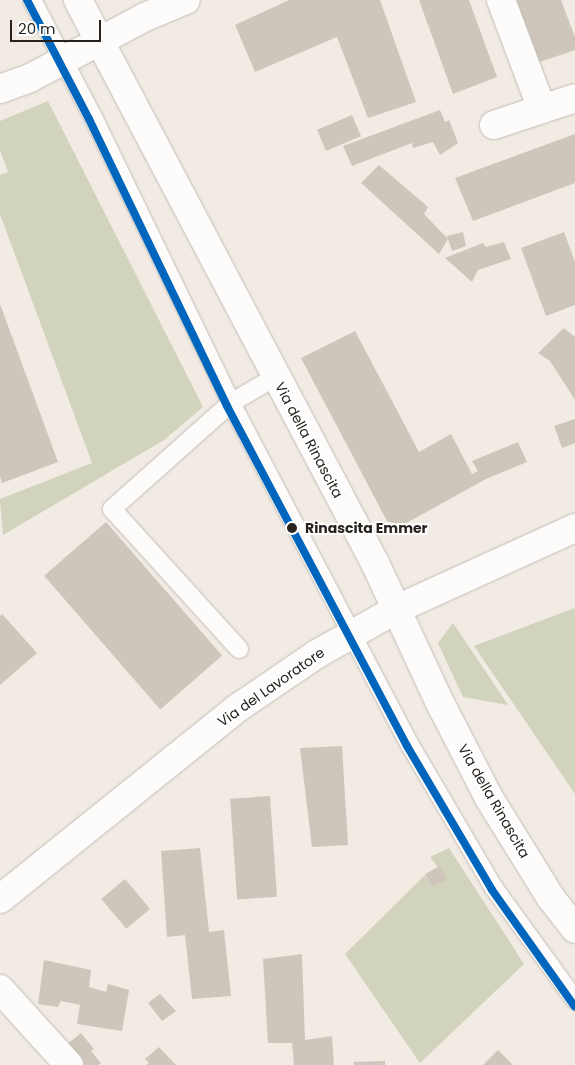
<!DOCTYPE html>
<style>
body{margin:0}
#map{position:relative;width:575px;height:1065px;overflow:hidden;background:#f1ebe4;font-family:Poppins,sans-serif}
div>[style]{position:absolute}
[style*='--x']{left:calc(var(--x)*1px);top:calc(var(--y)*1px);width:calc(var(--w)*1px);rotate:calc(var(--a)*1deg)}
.green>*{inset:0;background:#d1d3bd}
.building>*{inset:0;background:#cec6bb;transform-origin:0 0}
.roads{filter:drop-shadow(0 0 1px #c2bdb7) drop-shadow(0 0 1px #c2bdb7)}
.lane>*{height:18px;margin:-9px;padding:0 9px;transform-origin:9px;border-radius:9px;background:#fdfcfb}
.street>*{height:28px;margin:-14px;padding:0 14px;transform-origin:14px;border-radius:14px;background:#fdfcfb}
.secondary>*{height:28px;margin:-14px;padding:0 14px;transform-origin:14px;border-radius:14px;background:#fdfcfb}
.tram-1>*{height:8px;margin:-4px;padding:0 4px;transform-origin:4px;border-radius:4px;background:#0065bd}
.dots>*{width:14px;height:14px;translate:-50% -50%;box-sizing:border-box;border:2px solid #fff;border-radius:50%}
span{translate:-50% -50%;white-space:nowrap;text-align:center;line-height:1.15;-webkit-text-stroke:4px #fff;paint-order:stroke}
.street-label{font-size:14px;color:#28231e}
.stop-label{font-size:14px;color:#28231e;font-weight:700}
.left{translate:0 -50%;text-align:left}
.scale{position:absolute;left:10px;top:20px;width:91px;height:22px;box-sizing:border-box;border:2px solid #28231e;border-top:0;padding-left:6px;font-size:15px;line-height:18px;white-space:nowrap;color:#28231e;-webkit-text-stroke:4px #fff;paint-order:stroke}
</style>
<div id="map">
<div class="green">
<i style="clip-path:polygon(48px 101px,203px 407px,164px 440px,3px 535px,0 499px,92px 463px,0 214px,0 175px,8px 172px,0 150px,0 121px)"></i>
<i style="clip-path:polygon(575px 608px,575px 794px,474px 646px)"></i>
<i style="clip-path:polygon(453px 623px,508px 705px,463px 697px,438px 643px)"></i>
<i style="clip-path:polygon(449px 848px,524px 964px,420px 1063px,345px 954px,425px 875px,432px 887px,447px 879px,430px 857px)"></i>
</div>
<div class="building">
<i style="clip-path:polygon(289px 0,380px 0,416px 102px,368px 118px,337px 37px,255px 72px,235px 25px)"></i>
<i style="clip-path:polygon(419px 0,469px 0,497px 77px,453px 94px)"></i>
<i style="clip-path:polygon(511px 0,561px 0,575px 37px,575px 50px,534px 64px)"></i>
<i style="clip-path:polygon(440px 110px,445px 122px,449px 120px,458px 143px,440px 155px,433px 142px,413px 148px,412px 143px,352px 166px,343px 146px)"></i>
<i style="left:352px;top:115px;width:23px;height:38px;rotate:67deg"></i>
<i style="clip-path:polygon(575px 134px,575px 183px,473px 221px,455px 178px)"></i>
<i style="clip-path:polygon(379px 165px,428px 207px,424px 214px,448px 239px,439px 254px,361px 183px)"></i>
<i style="clip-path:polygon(463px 232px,466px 246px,452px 251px,447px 236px)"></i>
<i style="clip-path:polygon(564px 232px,575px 262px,575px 305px,546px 316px,521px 248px)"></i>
<i style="clip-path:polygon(504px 242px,511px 259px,478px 270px,472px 282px,445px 258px,483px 243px,486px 247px)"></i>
<i style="clip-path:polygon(0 304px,58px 462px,2px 483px,0 476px)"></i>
<i style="clip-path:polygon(564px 328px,575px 337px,575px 400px,550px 361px,538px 353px)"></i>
<i style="clip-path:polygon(355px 331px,419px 452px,451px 434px,472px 474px,478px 471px,472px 461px,518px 442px,527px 462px,486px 479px,401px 526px,387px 521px,301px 358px)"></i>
<i style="clip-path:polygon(575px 419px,575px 443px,562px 448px,554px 426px)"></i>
<i style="left:106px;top:522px;width:177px;height:82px;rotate:49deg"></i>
<i style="clip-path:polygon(2px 614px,37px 653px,0 685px,0 616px)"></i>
<i style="clip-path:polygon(342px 746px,348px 845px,312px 847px,300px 748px)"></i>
<i style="left:270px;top:796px;width:101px;height:40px;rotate:86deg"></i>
<i style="clip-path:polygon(200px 848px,209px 932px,224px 930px,231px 996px,192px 999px,185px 935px,167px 937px,161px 851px)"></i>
<i style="left:440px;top:866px;width:15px;height:17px;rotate:62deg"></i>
<i style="left:125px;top:879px;width:39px;height:31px;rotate:50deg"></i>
<i style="clip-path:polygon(302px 954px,305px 1040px,332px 1036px,334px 1065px,294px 1065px,292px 1043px,268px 1043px,263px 959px)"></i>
<i style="clip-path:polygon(44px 960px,91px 970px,89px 987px,106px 992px,108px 984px,129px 990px,122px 1031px,77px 1024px,80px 1005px,61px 1001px,58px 1007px,38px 1004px)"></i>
<i style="clip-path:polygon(160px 994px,176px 1011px,162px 1021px,148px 1003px)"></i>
<i style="clip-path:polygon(81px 1033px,94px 1049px,91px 1051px,101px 1063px,98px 1065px,74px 1065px,61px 1049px)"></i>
<i style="clip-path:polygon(159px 1047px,176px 1065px,146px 1065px,149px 1063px,145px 1059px)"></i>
<i style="clip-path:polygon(498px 1050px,513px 1065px,483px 1065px)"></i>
<i style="clip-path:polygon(385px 1061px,385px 1065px,354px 1065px,354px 1062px)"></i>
</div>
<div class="roads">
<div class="lane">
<i style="--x:32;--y:0;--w:132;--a:62.5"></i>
<i style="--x:93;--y:117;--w:318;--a:64.2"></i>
<i style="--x:231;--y:403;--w:386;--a:62.4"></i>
<i style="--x:410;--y:745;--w:166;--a:59.6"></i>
<i style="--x:494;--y:888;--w:138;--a:54.1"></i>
<i style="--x:239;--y:649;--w:189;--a:-132.2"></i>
<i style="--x:112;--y:509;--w:159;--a:-41.7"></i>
<i style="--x:231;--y:403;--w:51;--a:-30.6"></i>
</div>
<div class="street">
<i style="--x:78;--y:0;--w:637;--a:62.19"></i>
<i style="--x:375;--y:563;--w:152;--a:65.1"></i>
<i style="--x:439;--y:701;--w:109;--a:62.7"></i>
<i style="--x:489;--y:798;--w:118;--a:58.2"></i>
<i style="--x:551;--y:898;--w:39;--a:52"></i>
<i style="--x:501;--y:0;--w:116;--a:69.4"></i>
<i style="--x:542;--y:109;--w:35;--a:-18"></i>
<i style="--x:0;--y:89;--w:32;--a:-20"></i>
<i style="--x:30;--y:78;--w:130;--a:-27.9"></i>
<i style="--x:145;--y:17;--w:44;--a:-22.5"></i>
<i style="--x:494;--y:125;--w:51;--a:-18.4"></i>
<i style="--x:0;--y:989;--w:103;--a:47.8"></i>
</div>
<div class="secondary">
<i style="--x:0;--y:899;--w:307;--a:-38.8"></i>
<i style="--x:239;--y:707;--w:94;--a:-34.2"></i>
<i style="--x:317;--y:654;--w:92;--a:-29.4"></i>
<i style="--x:397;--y:609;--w:196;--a:-24.5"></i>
</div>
</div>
<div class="tram-1">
<i style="--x:27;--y:0;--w:134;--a:62.5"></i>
<i style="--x:89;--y:119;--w:318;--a:64.3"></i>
<i style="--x:227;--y:406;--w:385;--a:62.1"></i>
<i style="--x:407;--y:746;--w:167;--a:59.4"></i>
<i style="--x:492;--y:890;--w:143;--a:54.6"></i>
</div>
<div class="dots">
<i style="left:292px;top:528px;background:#28231e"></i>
</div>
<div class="street-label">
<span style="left:309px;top:440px;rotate:62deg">Via della Rinascita</span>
<span style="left:271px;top:687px;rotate:-35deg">Via del Lavoratore</span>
<span style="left:494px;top:801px;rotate:60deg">Via della Rinascita</span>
</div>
<div class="stop-label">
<span class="left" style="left:305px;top:528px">Rinascita Emmer</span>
</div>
<div class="scale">20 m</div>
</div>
